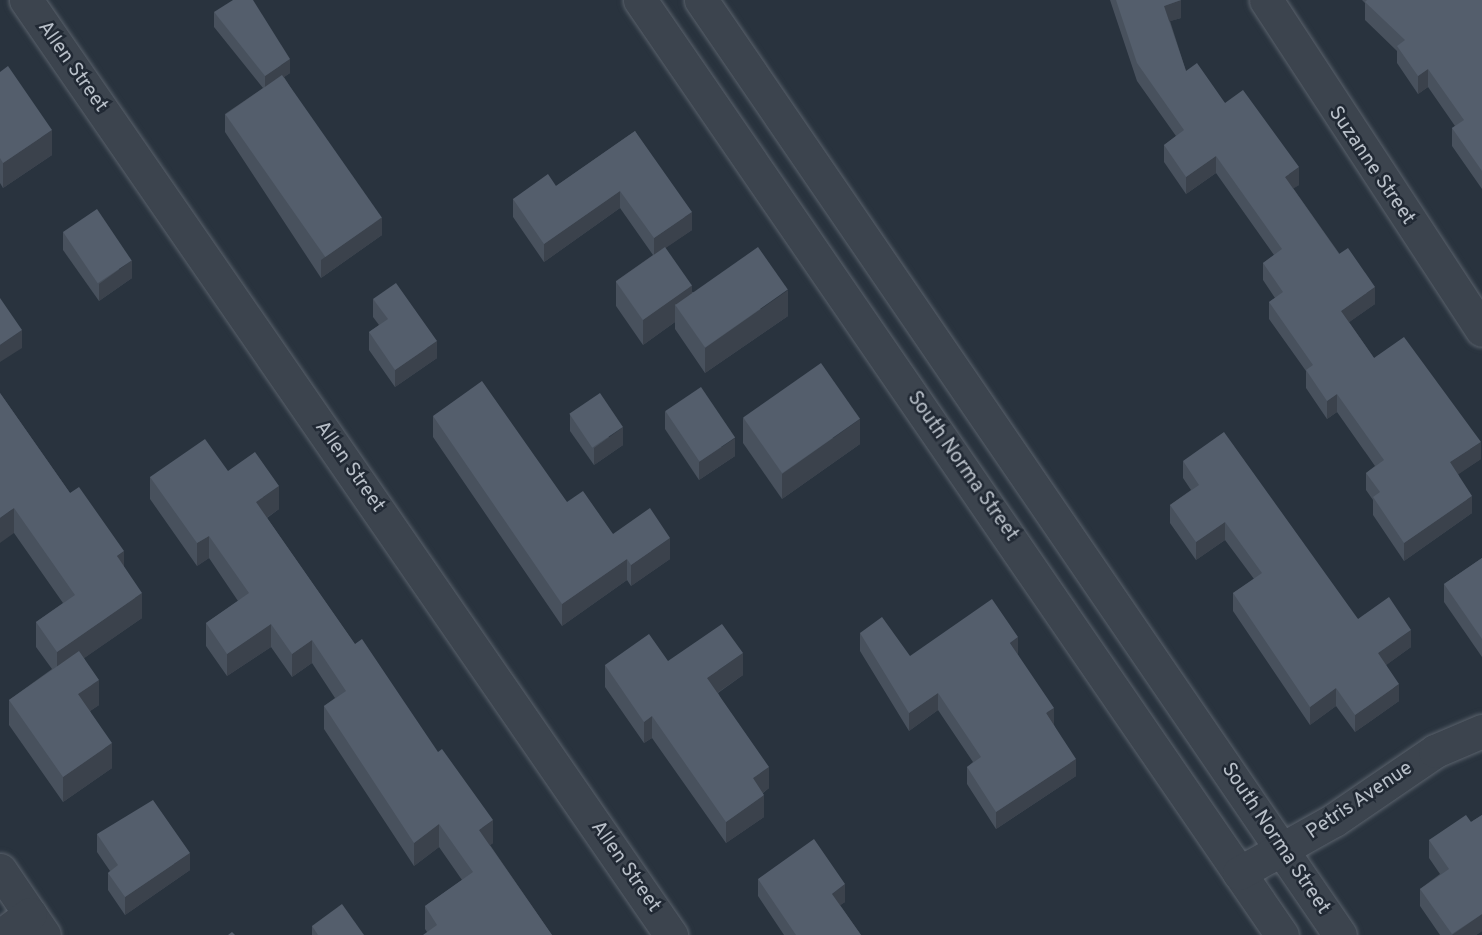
<!DOCTYPE html>
<style>
body{margin:0}
#map{position:relative;width:1482px;height:935px;overflow:hidden;background:#29333e;font-family:Overpass,sans-serif}
div>[style]{position:absolute}
[style*='--x']{left:calc(var(--x)*1px);top:calc(var(--y)*1px);width:calc(var(--w)*1px);rotate:calc(var(--a)*1deg)}
.roads{filter:drop-shadow(0 0 2px #5a626c) drop-shadow(0 0 2px #5a626c)}
.minor>*{height:33px;margin:-16.5px;padding:0 16.5px;transform-origin:16.5px;border-radius:16.5px;background:#3c444e}
.wall>*{inset:0;background:#48515d}
.shaded-wall>*{inset:0;background:#3b424c}
.building>*{inset:0;background:#545e6c;transform-origin:0 0}
span{translate:-50% -50%;white-space:nowrap;text-align:center;line-height:1.15;-webkit-text-stroke:5px #212934;paint-order:stroke}
.street-label{font-size:20px;color:#b9c0c9}
</style>
<div id="map">
<div class="roads">
<div class="minor">
<i style="--x:26;--y:0;--w:1136;--a:55.4"></i>
<i style="--x:640;--y:0;--w:1134;--a:55.53"></i>
<i style="--x:701;--y:0;--w:1132;--a:55.65"></i>
<i style="--x:1266;--y:0;--w:394;--a:56.8"></i>
<i style="--x:0;--y:870;--w:78;--a:55.9"></i>
<i style="--x:1239;--y:873;--w:109;--a:-29.2"></i>
<i style="--x:1334;--y:820;--w:122;--a:-34.3"></i>
<i style="--x:1435;--y:751;--w:51;--a:-23.1"></i>
<i style="--x:2;--y:935;--w:35;--a:-37"></i>
</div>
</div>
<div class="wall">
<i style="clip-path:polygon(1110px 0,1181px 0,1181px 18px,1170px 21px,1186px 71px,1225px 103px,1299px 185px,1293px 188px,1375px 304px,1349px 322px,1374px 358px,1481px 459px,1458px 474px,1472px 513px,1404px 561px,1373px 515px,1373px 500px,1366px 490px,1366px 473px,1375px 466px,1337px 412px,1327px 419px,1306px 388px,1306px 371px,1269px 319px,1269px 302px,1275px 298px,1263px 280px,1263px 263px,1274px 255px,1216px 173px,1186px 194px,1164px 162px,1164px 145px,1176px 136px,1137px 81px)"></i>
<i style="clip-path:polygon(1362px 0,1482px 0,1482px 189px,1452px 146px,1452px 128px,1455px 126px,1428px 87px,1418px 94px,1397px 63px,1397px 51px,1365px 20px,1365px 3px)"></i>
<i style="clip-path:polygon(214px 12px,290px 73px,284px 77px,382px 235px,321px 278px,225px 132px,225px 114px,263px 88px,214px 27px)"></i>
<i style="clip-path:polygon(0 72px,52px 155px,3px 188px,0 183px)"></i>
<i style="clip-path:polygon(635px 131px,692px 230px,665px 248px,692px 292px,788px 316px,705px 373px,675px 329px,675px 322px,643px 345px,616px 306px,616px 281px,653px 255px,620px 208px,544px 262px,513px 217px,513px 199px,556px 186px)"></i>
<i style="clip-path:polygon(63px 232px,132px 278px,99px 301px,63px 250px)"></i>
<i style="clip-path:polygon(373px 299px,437px 358px,395px 387px,369px 350px,369px 332px,379px 325px,373px 317px)"></i>
<i style="clip-path:polygon(0 393px,70px 493px,124px 567px,142px 618px,84px 658px,99px 705px,90px 711px,112px 768px,63px 802px,9px 725px,9px 700px,52px 669px,36px 647px,36px 622px,63px 603px,14px 533px)"></i>
<i style="clip-path:polygon(665px 411px,735px 456px,699px 480px,665px 429px)"></i>
<i style="clip-path:polygon(570px 414px,623px 445px,594px 465px,570px 431px)"></i>
<i style="clip-path:polygon(433px 416px,567px 502px,613px 534px,670px 559px,631px 586px,627px 580px,562px 626px,433px 437px)"></i>
<i style="clip-path:polygon(743px 418px,860px 444px,782px 499px,743px 443px)"></i>
<i style="clip-path:polygon(1183px 461px,1358px 619px,1411px 647px,1386px 665px,1399px 701px,1355px 732px,1336px 706px,1310px 725px,1233px 611px,1233px 593px,1254px 579px,1225px 540px,1196px 560px,1170px 523px,1170px 505px,1191px 490px,1183px 478px)"></i>
<i style="clip-path:polygon(228px 471px,279px 509px,267px 518px,493px 843px,490px 845px,552px 935px,427px 932px,425px 929px,425px 906px,462px 880px,439px 847px,414px 866px,324px 729px,324px 706px,335px 698px,312px 663px,292px 677px,271px 647px,227px 676px,206px 646px,206px 623px,238px 601px,209px 558px,197px 566px,150px 499px,150px 477px)"></i>
<i style="clip-path:polygon(1482px 558px,1482px 657px,1444px 602px,1444px 584px)"></i>
<i style="clip-path:polygon(860px 633px,910px 656px,1018px 655px,1054px 725px,1076px 776px,996px 829px,967px 784px,967px 767px,973px 762px,938px 710px,909px 731px,860px 651px)"></i>
<i style="clip-path:polygon(668px 661px,743px 675px,718px 693px,769px 788px,763px 793px,764px 817px,726px 843px,652px 738px,644px 743px,605px 687px,605px 665px)"></i>
<i style="clip-path:polygon(1482px 815px,1482px 931px,1476px 935px,1440px 935px,1420px 906px,1420px 889px,1440px 874px,1429px 858px,1429px 840px,1471px 822px)"></i>
<i style="clip-path:polygon(97px 834px,190px 870px,125px 915px,108px 890px,108px 873px,110px 871px,97px 852px)"></i>
<i style="clip-path:polygon(758px 879px,845px 902px,840px 905px,861px 935px,784px 935px,758px 896px)"></i>
<i style="clip-path:polygon(312px 926px,364px 935px,312px 935px)"></i>
</div>
<div class="shaded-wall">
<i style="clip-path:polygon(1181px 0,1181px 18px,1164px 23px,1164px 6px)"></i>
<i style="clip-path:polygon(290px 59px,290px 73px,265px 90px,265px 76px)"></i>
<i style="clip-path:polygon(1428px 69px,1428px 87px,1418px 94px,1418px 76px)"></i>
<i style="clip-path:polygon(52px 130px,52px 155px,3px 188px,3px 163px)"></i>
<i style="clip-path:polygon(1216px 156px,1216px 173px,1186px 194px,1186px 177px)"></i>
<i style="clip-path:polygon(1299px 167px,1299px 185px,1285px 194px,1285px 177px)"></i>
<i style="clip-path:polygon(620px 191px,620px 208px,544px 262px,544px 244px)"></i>
<i style="clip-path:polygon(692px 212px,692px 230px,654px 256px,654px 238px)"></i>
<i style="clip-path:polygon(382px 217px,382px 235px,321px 278px,321px 260px)"></i>
<i style="clip-path:polygon(132px 260px,132px 278px,99px 301px,99px 284px)"></i>
<i style="clip-path:polygon(692px 285px,692px 311px,675px 304px,675px 322px,643px 345px,643px 320px)"></i>
<i style="clip-path:polygon(1375px 287px,1375px 304px,1341px 328px,1341px 311px)"></i>
<i style="clip-path:polygon(788px 290px,788px 316px,705px 373px,705px 348px)"></i>
<i style="clip-path:polygon(22px 330px,22px 348px,0 362px,0 345px)"></i>
<i style="clip-path:polygon(437px 341px,437px 358px,395px 387px,395px 370px)"></i>
<i style="clip-path:polygon(1337px 394px,1337px 412px,1327px 419px,1327px 401px)"></i>
<i style="clip-path:polygon(860px 419px,860px 444px,782px 499px,782px 474px)"></i>
<i style="clip-path:polygon(623px 427px,623px 445px,594px 465px,594px 448px)"></i>
<i style="clip-path:polygon(735px 438px,735px 456px,699px 480px,699px 462px)"></i>
<i style="clip-path:polygon(1481px 442px,1481px 459px,1450px 480px,1450px 462px)"></i>
<i style="clip-path:polygon(279px 486px,279px 509px,256px 525px,256px 502px)"></i>
<i style="clip-path:polygon(1472px 496px,1472px 513px,1404px 561px,1404px 543px)"></i>
<i style="clip-path:polygon(14px 508px,14px 533px,0 543px,0 518px)"></i>
<i style="clip-path:polygon(1225px 522px,1225px 540px,1196px 560px,1196px 542px)"></i>
<i style="clip-path:polygon(209px 536px,209px 558px,197px 566px,197px 543px)"></i>
<i style="clip-path:polygon(670px 538px,670px 559px,631px 586px,631px 565px)"></i>
<i style="clip-path:polygon(124px 551px,124px 576px,117px 556px)"></i>
<i style="clip-path:polygon(627px 559px,627px 580px,562px 626px,562px 604px)"></i>
<i style="clip-path:polygon(142px 593px,142px 618px,57px 677px,57px 652px)"></i>
<i style="clip-path:polygon(271px 624px,271px 647px,227px 676px,227px 654px)"></i>
<i style="clip-path:polygon(1411px 630px,1411px 647px,1378px 671px,1378px 653px)"></i>
<i style="clip-path:polygon(1018px 637px,1018px 655px,1010px 643px)"></i>
<i style="clip-path:polygon(312px 640px,312px 663px,292px 677px,292px 654px)"></i>
<i style="clip-path:polygon(743px 653px,743px 675px,707px 700px,707px 678px)"></i>
<i style="clip-path:polygon(99px 680px,99px 705px,78px 719px,78px 694px)"></i>
<i style="clip-path:polygon(1399px 684px,1399px 701px,1355px 732px,1355px 715px)"></i>
<i style="clip-path:polygon(1336px 688px,1336px 706px,1310px 725px,1310px 707px)"></i>
<i style="clip-path:polygon(938px 693px,938px 710px,909px 731px,909px 713px)"></i>
<i style="clip-path:polygon(1054px 708px,1054px 726px,1046px 713px)"></i>
<i style="clip-path:polygon(652px 716px,652px 738px,644px 743px,644px 722px)"></i>
<i style="clip-path:polygon(112px 743px,112px 768px,63px 802px,63px 777px)"></i>
<i style="clip-path:polygon(1076px 759px,1076px 776px,996px 829px,996px 812px)"></i>
<i style="clip-path:polygon(769px 767px,769px 788px,753px 800px,753px 778px)"></i>
<i style="clip-path:polygon(764px 795px,764px 817px,726px 843px,726px 822px)"></i>
<i style="clip-path:polygon(493px 820px,493px 843px,479px 853px,479px 830px)"></i>
<i style="clip-path:polygon(439px 824px,439px 847px,414px 866px,414px 843px)"></i>
<i style="clip-path:polygon(190px 853px,190px 870px,125px 915px,125px 897px)"></i>
<i style="clip-path:polygon(845px 884px,845px 902px,832px 911px,832px 894px)"></i>
<i style="clip-path:polygon(1482px 914px,1482px 931px,1476px 935px,1452px 935px)"></i>
</div>
<div class="building">
<i style="clip-path:polygon(233px 0,253px 0,290px 59px,265px 76px,214px 12px)"></i>
<i style="clip-path:polygon(1116px 0,1181px 0,1164px 6px,1186px 71px,1197px 63px,1225px 103px,1243px 90px,1299px 167px,1285px 177px,1339px 254px,1348px 248px,1375px 287px,1341px 311px,1374px 358px,1404px 337px,1481px 442px,1450px 462px,1472px 496px,1404px 543px,1373px 497px,1380px 492px,1366px 473px,1384px 460px,1337px 394px,1327px 401px,1306px 370px,1313px 365px,1269px 302px,1283px 292px,1263px 263px,1282px 249px,1216px 156px,1186px 177px,1164px 145px,1184px 130px,1137px 63px)"></i>
<i style="clip-path:polygon(1367px 0,1482px 0,1482px 171px,1452px 128px,1464px 120px,1428px 69px,1418px 76px,1397px 46px,1405px 40px,1365px 2px)"></i>
<i style="clip-path:polygon(8px 66px,52px 130px,3px 163px,0 158px,0 72px)"></i>
<i style="left:282px;top:75px;width:174px;height:69px;rotate:55deg"></i>
<i style="clip-path:polygon(635px 131px,692px 212px,654px 238px,620px 191px,544px 244px,513px 199px,548px 174px,556px 186px)"></i>
<i style="left:97px;top:209px;width:62px;height:41px;rotate:56deg"></i>
<i style="left:665px;top:247px;width:47px;height:60px;rotate:55deg"></i>
<i style="left:758px;top:247px;width:52px;height:101px;rotate:55deg"></i>
<i style="clip-path:polygon(396px 283px,437px 341px,395px 370px,369px 332px,388px 319px,373px 299px)"></i>
<i style="clip-path:polygon(0 298px,22px 330px,0 345px)"></i>
<i style="left:821px;top:363px;width:68px;height:95px;rotate:55deg"></i>
<i style="clip-path:polygon(482px 381px,567px 502px,583px 491px,613px 534px,650px 508px,670px 538px,631px 565px,627px 559px,562px 604px,433px 416px)"></i>
<i style="left:701px;top:387px;width:61px;height:43px;rotate:56deg"></i>
<i style="clip-path:polygon(0 393px,70px 493px,79px 487px,124px 551px,117px 556px,142px 593px,57px 652px,36px 622px,75px 595px,14px 508px,0 518px)"></i>
<i style="left:600px;top:393px;width:41px;height:37px;rotate:56deg"></i>
<i style="clip-path:polygon(1224px 432px,1358px 619px,1389px 597px,1411px 630px,1378px 653px,1399px 684px,1355px 715px,1336px 688px,1310px 707px,1233px 593px,1262px 573px,1225px 522px,1196px 542px,1170px 505px,1199px 485px,1183px 461px)"></i>
<i style="clip-path:polygon(205px 439px,228px 471px,255px 452px,279px 486px,256px 502px,355px 644px,362px 639px,438px 752px,442px 749px,493px 820px,479px 830px,552px 935px,423px 935px,437px 925px,425px 906px,473px 872px,439px 824px,414px 843px,324px 706px,346px 691px,312px 640px,292px 654px,271px 624px,227px 654px,206px 623px,249px 593px,209px 536px,197px 543px,150px 477px)"></i>
<i style="clip-path:polygon(1482px 558px,1482px 639px,1444px 584px)"></i>
<i style="clip-path:polygon(992px 599px,1018px 637px,1010px 643px,1054px 708px,1046px 713px,1076px 759px,996px 812px,967px 767px,981px 757px,938px 693px,909px 713px,860px 633px,882px 617px,910px 656px)"></i>
<i style="clip-path:polygon(722px 624px,743px 653px,707px 678px,769px 767px,753px 778px,764px 795px,726px 822px,652px 716px,644px 722px,605px 665px,649px 634px,668px 661px)"></i>
<i style="clip-path:polygon(79px 651px,99px 680px,78px 694px,112px 743px,63px 777px,9px 700px)"></i>
<i style="clip-path:polygon(153px 800px,190px 853px,125px 897px,108px 873px,118px 865px,97px 834px)"></i>
<i style="clip-path:polygon(1466px 815px,1471px 822px,1482px 815px,1482px 914px,1452px 934px,1420px 889px,1449px 869px,1429px 840px)"></i>
<i style="clip-path:polygon(814px 839px,845px 884px,832px 894px,861px 935px,796px 935px,758px 879px)"></i>
<i style="clip-path:polygon(342px 904px,364px 935px,318px 935px,312px 926px)"></i>
<i style="clip-path:polygon(232px 932px,235px 935px,228px 935px)"></i>
</div>
<div class="street-label">
<span style="left:72px;top:67px;rotate:55deg">Allen Street</span>
<span style="left:1371px;top:166px;rotate:56deg">Suzanne Street</span>
<span style="left:349px;top:467px;rotate:55deg">Allen Street</span>
<span style="left:962px;top:467px;rotate:55deg">South Norma Street</span>
<span style="left:1360px;top:801px;rotate:-34deg">Petris Avenue</span>
<span style="left:1275px;top:839px;rotate:56deg">South Norma Street</span>
<span style="left:625px;top:867px;rotate:55deg">Allen Street</span>
</div>
</div>
